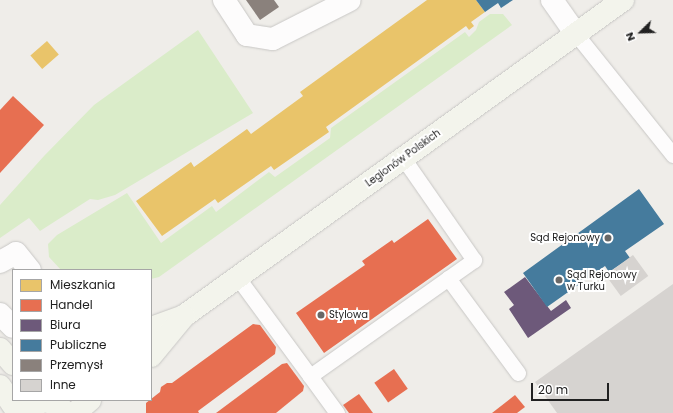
<!DOCTYPE html>
<meta charset="utf-8">
<style>
body{margin:0}
#map{position:relative;width:673px;height:413px;overflow:hidden;background:#efede9;font-family:Poppins,sans-serif}
div>[style]{position:absolute}
[style*='--x']{left:calc(var(--x)*1px);top:calc(var(--y)*1px);width:calc(var(--w)*1px);rotate:calc(var(--a)*1deg)}
.grass>*{inset:0;background:#daecc9}
.homes>*{inset:0;background:#e9c46a;transform-origin:0 0}
.shops>*{inset:0;background:#e76f51;transform-origin:0 0}
.offices>*{inset:0;background:#6d597a}
.public>*{inset:0;background:#457b9d}
.industry>*{inset:0;background:#8a817c}
.building>*{inset:0;background:#d6d3d0;transform-origin:0 0}
.roads{filter:drop-shadow(0 0 1px #c8c7c5) drop-shadow(0 0 1px #c8c7c5)}
.lane>*{height:15px;margin:-7.5px;padding:0 7.5px;transform-origin:7.5px;border-radius:7.5px;background:#fdfcfc}
.street>*{height:22px;margin:-11px;padding:0 11px;transform-origin:11px;border-radius:11px;background:#fdfcfc}
.secondary>*{height:22px;margin:-11px;padding:0 11px;transform-origin:11px;border-radius:11px;background:#f3f4ec}
.dots>*{width:11px;height:11px;translate:-50% -50%;box-sizing:border-box;border:2px solid #fff;border-radius:50%}
span{translate:-50% -50%;white-space:nowrap;text-align:center;line-height:1.15;-webkit-text-stroke:4px #fff;paint-order:stroke}
.street-label{font-size:10px;color:#212121}
.poi-label{font-size:10px;color:#212121}
.right{translate:-100% -50%;text-align:right}
.left{translate:0 -50%;text-align:left}
.legend{position:absolute;left:12px;top:269px;width:140px;height:132px;box-sizing:border-box;background:#fff;border:1px solid #a6a6a6;margin:0;padding:5px 7px;list-style:none;font-size:12px;color:#212121}
.legend li{display:flex;align-items:center;gap:8px;height:20px}
.legend b{width:20px;border:1px solid #a6a6a6}
.north{position:absolute;left:621px;top:12px;width:40px;height:40px;-webkit-text-stroke:3px #fff;paint-order:stroke;rotate:247deg;font-size:11px;font-weight:700;line-height:16px;text-align:center;color:#212121}
.north::after{content:'';display:block;margin:auto;width:14px;height:18px;background:#212121;clip-path:polygon(50% 0,100% 100%,50% 72%,0 100%)}
.scale{position:absolute;left:531px;top:383px;width:78px;height:18px;box-sizing:border-box;border:2px solid #212121;border-top:0;padding-left:5px;font-size:12px;line-height:14px;white-space:nowrap;color:#212121;-webkit-text-stroke:3px #fff;paint-order:stroke}
</style>
<div id="map">
<div class="grass">
<i style="clip-path:polygon(490px 14px,503px 14px,512px 25px,159px 277px,151px 279px,151px 270px,61px 270px,49px 257px,48px 244px,57px 235px,127px 193px,161px 243px,212px 206px,216px 212px,269px 172px,275px 177px,330px 138px,331px 128px,465px 32px,469px 37px,476px 30px,479px 22px)"></i>
<i style="clip-path:polygon(198px 30px,253px 113px,115px 195px,98px 200px,90px 199px,40px 231px,29px 218px,0 238px,0 205px,44px 156px,94px 105px)"></i>
</div>
<div class="homes">
<i style="clip-path:polygon(427px 0,476px 0,485px 12px,471px 22px,474px 26px,469px 30px,466px 26px,326px 127px,329px 132px,274px 170px,271px 166px,218px 203px,215px 199px,162px 236px,136px 201px,191px 162px,194px 167px,247px 129px,251px 134px,303px 96px,300px 92px)"></i>
<i style="left:47px;top:41px;width:18px;height:22px;rotate:49deg"></i>
</div>
<div class="shops">
<i style="clip-path:polygon(13px 96px,44px 125px,0 173px,0 110px)"></i>
<i style="clip-path:polygon(428px 219px,457px 259px,324px 353px,296px 313px,365px 265px,362px 261px,392px 240px,394px 243px)"></i>
<i style="clip-path:polygon(253px 324px,260px 325px,276px 347px,275px 354px,198px 411px,199px 413px,146px 413px,146px 403px,160px 392px,161px 387px,167px 383px,172px 383px)"></i>
<i style="clip-path:polygon(287px 363px,304px 386px,303px 391px,276px 413px,216px 413px,282px 364px)"></i>
<i style="left:394px;top:369px;width:24px;height:24px;rotate:55deg"></i>
<i style="clip-path:polygon(359px 394px,373px 413px,349px 413px,343px 405px)"></i>
<i style="clip-path:polygon(515px 395px,525px 407px,517px 413px,492px 413px)"></i>
</div>
<div class="offices">
<i style="clip-path:polygon(525px 277px,551px 311px,566px 300px,571px 308px,528px 338px,509px 309px,514px 305px,504px 292px)"></i>
</div>
<div class="public">
<i style="clip-path:polygon(476px 0,513px 0,501px 8px,498px 3px,485px 12px)"></i>
<i style="clip-path:polygon(639px 189px,664px 224px,625px 251px,630px 258px,609px 272px,605px 266px,547px 307px,523px 273px)"></i>
</div>
<div class="industry">
<i style="clip-path:polygon(246px 0,274px 0,279px 7px,260px 20px)"></i>
</div>
<div class="building">
<i style="left:633px;top:255px;width:26px;height:34px;rotate:54deg"></i>
<i style="clip-path:polygon(673px 284px,673px 413px,557px 413px,535px 382px)"></i>
</div>
<div class="roads">
<div class="lane">
<i style="--x:576;--y:34;--w:155;--a:51.3"></i>
<i style="--x:238;--y:278;--w:122;--a:53.7"></i>
<i style="--x:448;--y:278;--w:118;--a:53.6"></i>
<i style="--x:337;--y:413;--w:46;--a:-126.1"></i>
<i style="--x:310;--y:376;--w:201;--a:-35.3"></i>
<i style="--x:474;--y:260;--w:124;--a:-124.8"></i>
</div>
<div class="street">
<i style="--x:224;--y:0;--w:42;--a:56.7"></i>
<i style="--x:247;--y:35;--w:26;--a:9"></i>
<i style="--x:273;--y:39;--w:86;--a:-26.9"></i>
<i style="--x:552;--y:0;--w:42;--a:54.8"></i>
<i style="--x:0;--y:262;--w:18;--a:-29"></i>
<i style="--x:16;--y:253;--w:22;--a:51"></i>
<i style="--x:0;--y:314;--w:18;--a:45"></i>
</div>
<div class="secondary">
<i style="--x:151;--y:328;--w:35;--a:-20"></i>
<i style="--x:184;--y:316;--w:541;--a:-35.75"></i>
<i style="--x:0;--y:349;--w:20;--a:49"></i>
<i style="--x:151;--y:356;--w:52;--a:-50.5"></i>
<i style="--x:0;--y:386;--w:32;--a:56"></i>
<i style="--x:25;--y:413;--w:10;--a:-45"></i>
<i style="--x:32;--y:406;--w:13;--a:-23"></i>
<i style="--x:44;--y:401;--w:13;--a:13"></i>
<i style="--x:57;--y:404;--w:13;--a:45"></i>
<i style="--x:75;--y:413;--w:20;--a:-41"></i>
</div>
</div>
<div class="dots">
<i style="left:608px;top:238px;background:#696867"></i>
<i style="left:559px;top:280px;background:#696867"></i>
<i style="left:321px;top:315px;background:#696867"></i>
</div>
<div class="street-label">
<span style="left:403px;top:158px;rotate:-36deg">Legionów Polskich</span>
</div>
<div class="poi-label">
<span class="right" style="left:600px;top:238px">Sąd Rejonowy</span>
<span class="left" style="left:567px;top:280px">Sąd Rejonowy<br>w Turku</span>
<span class="left" style="left:329px;top:315px">Stylowa</span>
</div>
<ul class="legend">
<li><b style="height:11px;background:#e9c46a"></b>Mieszkania</li>
<li><b style="height:11px;background:#e76f51"></b>Handel</li>
<li><b style="height:11px;background:#6d597a"></b>Biura</li>
<li><b style="height:11px;background:#457b9d"></b>Publiczne</li>
<li><b style="height:11px;background:#8a817c"></b>Przemysł</li>
<li><b style="height:11px;background:#d6d3d0"></b>Inne</li>
</ul>
<div class="north">N</div>
<div class="scale">20 m</div>
</div>
